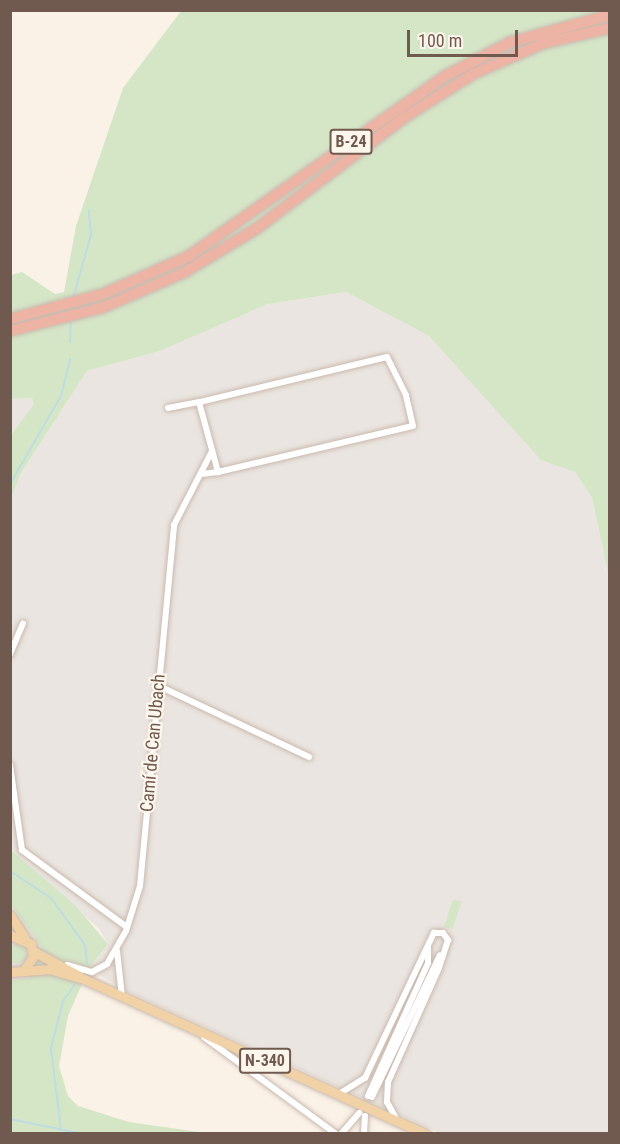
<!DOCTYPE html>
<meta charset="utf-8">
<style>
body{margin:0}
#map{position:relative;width:620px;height:1144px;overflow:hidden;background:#faf2e7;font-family:"Roboto Condensed",sans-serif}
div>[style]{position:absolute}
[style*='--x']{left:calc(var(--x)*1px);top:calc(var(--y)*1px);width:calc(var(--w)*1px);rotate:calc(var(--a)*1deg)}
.industrial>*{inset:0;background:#eae5e0}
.green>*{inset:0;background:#d5e6c7;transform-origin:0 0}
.round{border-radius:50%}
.stream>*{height:2px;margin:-1px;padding:0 1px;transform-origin:1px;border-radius:1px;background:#bedde1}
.roads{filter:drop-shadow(0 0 2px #cab9ae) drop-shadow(0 0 2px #cab9ae)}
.minor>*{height:6px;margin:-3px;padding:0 3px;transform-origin:3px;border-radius:3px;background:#fff}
.primary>*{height:9px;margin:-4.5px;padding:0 4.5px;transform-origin:4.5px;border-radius:4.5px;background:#f1d2a7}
.motorway>*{height:10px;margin:-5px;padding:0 5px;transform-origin:5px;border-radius:5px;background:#edb4a5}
span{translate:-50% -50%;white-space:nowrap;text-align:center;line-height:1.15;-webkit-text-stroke:4.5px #fdf6ed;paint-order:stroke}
.shield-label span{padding:2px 4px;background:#fdf6ed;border:2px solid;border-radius:4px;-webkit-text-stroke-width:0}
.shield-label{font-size:16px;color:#70594e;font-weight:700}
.street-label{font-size:18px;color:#70594e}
.frame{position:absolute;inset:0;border:12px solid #70594e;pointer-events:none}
.scale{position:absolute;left:407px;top:30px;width:111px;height:27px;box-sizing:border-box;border:3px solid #70594e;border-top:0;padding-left:8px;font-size:18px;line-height:21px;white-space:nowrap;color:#70594e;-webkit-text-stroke:4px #fdf6ed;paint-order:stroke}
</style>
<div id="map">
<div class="industrial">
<i style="clip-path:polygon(346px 292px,429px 336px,562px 466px,575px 472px,592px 498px,609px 578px,609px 1133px,440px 1133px,122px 989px,89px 968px,108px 944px,99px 929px,11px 849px,10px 499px,21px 473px,87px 371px,160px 351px,268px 304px)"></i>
<i style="clip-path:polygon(32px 398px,35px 404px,11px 435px,11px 399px)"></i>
<i style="clip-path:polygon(10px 905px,41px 946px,29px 978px,12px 981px)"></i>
</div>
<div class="green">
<i style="clip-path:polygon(181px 11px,609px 11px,609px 578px,592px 498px,575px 472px,541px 460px,429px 336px,346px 292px,268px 304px,160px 351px,87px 371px,21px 473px,11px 498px,11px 435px,34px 404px,32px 398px,11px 399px,11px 275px,22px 272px,55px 294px,64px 292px,76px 226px,123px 88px)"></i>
<i style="clip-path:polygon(10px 849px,76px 906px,108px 944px,89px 968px,68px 1016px,59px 1066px,68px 1096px,78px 1106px,129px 1122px,206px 1133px,11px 1133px,11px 980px,29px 978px,41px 946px,11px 905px)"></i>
<i style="left:453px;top:899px;width:9px;height:29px;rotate:18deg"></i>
<i class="round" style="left:7px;top:944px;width:20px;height:20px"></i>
</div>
<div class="stream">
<i style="--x:73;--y:298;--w:66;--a:-74.1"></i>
<i style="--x:91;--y:235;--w:25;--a:-95"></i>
<i style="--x:70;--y:342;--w:24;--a:-88"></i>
<i style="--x:10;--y:484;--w:102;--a:-59.9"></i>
<i style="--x:61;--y:396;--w:38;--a:-76"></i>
<i style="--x:10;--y:871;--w:49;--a:33.4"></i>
<i style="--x:51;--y:898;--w:58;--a:54.1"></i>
<i style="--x:85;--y:945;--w:18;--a:84"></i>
<i style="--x:10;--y:1119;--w:75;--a:11.6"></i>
<i style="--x:61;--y:1130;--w:83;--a:-97"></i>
<i style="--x:51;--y:1048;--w:49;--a:-75.7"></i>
<i style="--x:63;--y:1001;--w:19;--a:-54"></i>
</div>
<div class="roads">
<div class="minor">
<i style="--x:168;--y:408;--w:32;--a:-11"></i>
<i style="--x:201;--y:474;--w:17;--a:-7"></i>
<i style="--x:218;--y:472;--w:200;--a:-13.3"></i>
<i style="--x:413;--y:426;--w:32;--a:-103"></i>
<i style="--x:406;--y:395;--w:42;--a:-116.6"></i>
<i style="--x:387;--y:357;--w:193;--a:166.5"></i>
<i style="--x:199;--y:402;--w:73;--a:74.8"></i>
<i style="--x:10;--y:654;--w:33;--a:-67"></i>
<i style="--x:159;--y:686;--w:166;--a:25.3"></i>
<i style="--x:10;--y:765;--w:86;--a:82"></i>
<i style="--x:22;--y:850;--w:130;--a:36.3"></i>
<i style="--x:117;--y:951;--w:45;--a:83.7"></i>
<i style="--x:67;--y:965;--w:26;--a:16"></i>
<i style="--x:92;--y:972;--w:17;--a:-28"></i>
<i style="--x:107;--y:964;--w:38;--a:-60"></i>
<i style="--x:126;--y:931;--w:47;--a:-72.7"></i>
<i style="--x:140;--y:886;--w:363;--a:-84.6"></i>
<i style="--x:174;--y:525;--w:83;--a:-62.8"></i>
<i style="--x:204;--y:1037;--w:164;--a:36.3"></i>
<i style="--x:339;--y:1094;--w:31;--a:-32"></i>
<i style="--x:365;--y:1078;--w:161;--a:-64.6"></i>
<i style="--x:434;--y:933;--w:9;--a:0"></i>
<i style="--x:443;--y:933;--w:9;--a:54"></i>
<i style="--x:448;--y:940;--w:29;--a:108"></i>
<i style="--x:439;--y:968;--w:125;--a:114.1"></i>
<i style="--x:388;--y:1082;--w:20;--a:93"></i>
<i style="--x:387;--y:1102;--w:21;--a:61"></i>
<i style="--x:368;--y:1096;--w:146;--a:-65.7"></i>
<i style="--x:428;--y:963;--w:17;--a:-90"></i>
<i style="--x:372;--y:1097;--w:157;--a:-64.4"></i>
<i style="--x:341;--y:1134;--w:28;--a:-49"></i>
<i style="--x:364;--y:1134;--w:18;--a:-87"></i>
</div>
<div class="primary">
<i style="--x:10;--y:915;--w:27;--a:57"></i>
<i style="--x:10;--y:935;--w:23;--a:23"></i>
<i style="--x:31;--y:944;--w:13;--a:81"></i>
<i style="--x:33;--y:957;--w:14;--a:124"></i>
<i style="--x:33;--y:951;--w:52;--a:28.5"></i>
<i style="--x:10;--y:972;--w:39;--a:-4"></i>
<i style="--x:49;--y:969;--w:36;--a:16"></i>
<i style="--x:84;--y:979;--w:375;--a:24.4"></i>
</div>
<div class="motorway">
<i style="--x:10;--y:319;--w:96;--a:-15"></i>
<i style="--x:103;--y:294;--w:94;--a:-23.8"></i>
<i style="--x:189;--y:256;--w:315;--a:-35.1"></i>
<i style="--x:447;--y:75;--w:72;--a:-27.3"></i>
<i style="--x:511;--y:42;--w:103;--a:-15.3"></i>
<i style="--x:10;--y:331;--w:97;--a:-14.3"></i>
<i style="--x:104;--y:307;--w:86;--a:-23.3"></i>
<i style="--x:183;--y:273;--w:85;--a:-31.1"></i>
<i style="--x:256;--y:229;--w:186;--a:-36.9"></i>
<i style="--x:405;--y:117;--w:80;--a:-32.3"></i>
<i style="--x:473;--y:74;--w:77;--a:-23.6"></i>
<i style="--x:544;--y:43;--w:68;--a:-12.8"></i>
</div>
</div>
<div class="shield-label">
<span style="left:351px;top:142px">B-24</span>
<span style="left:265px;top:1061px">N-340</span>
</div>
<div class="street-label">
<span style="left:153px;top:743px;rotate:-85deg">Camí de Can Ubach</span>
</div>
<div class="frame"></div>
<div class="scale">100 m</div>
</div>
